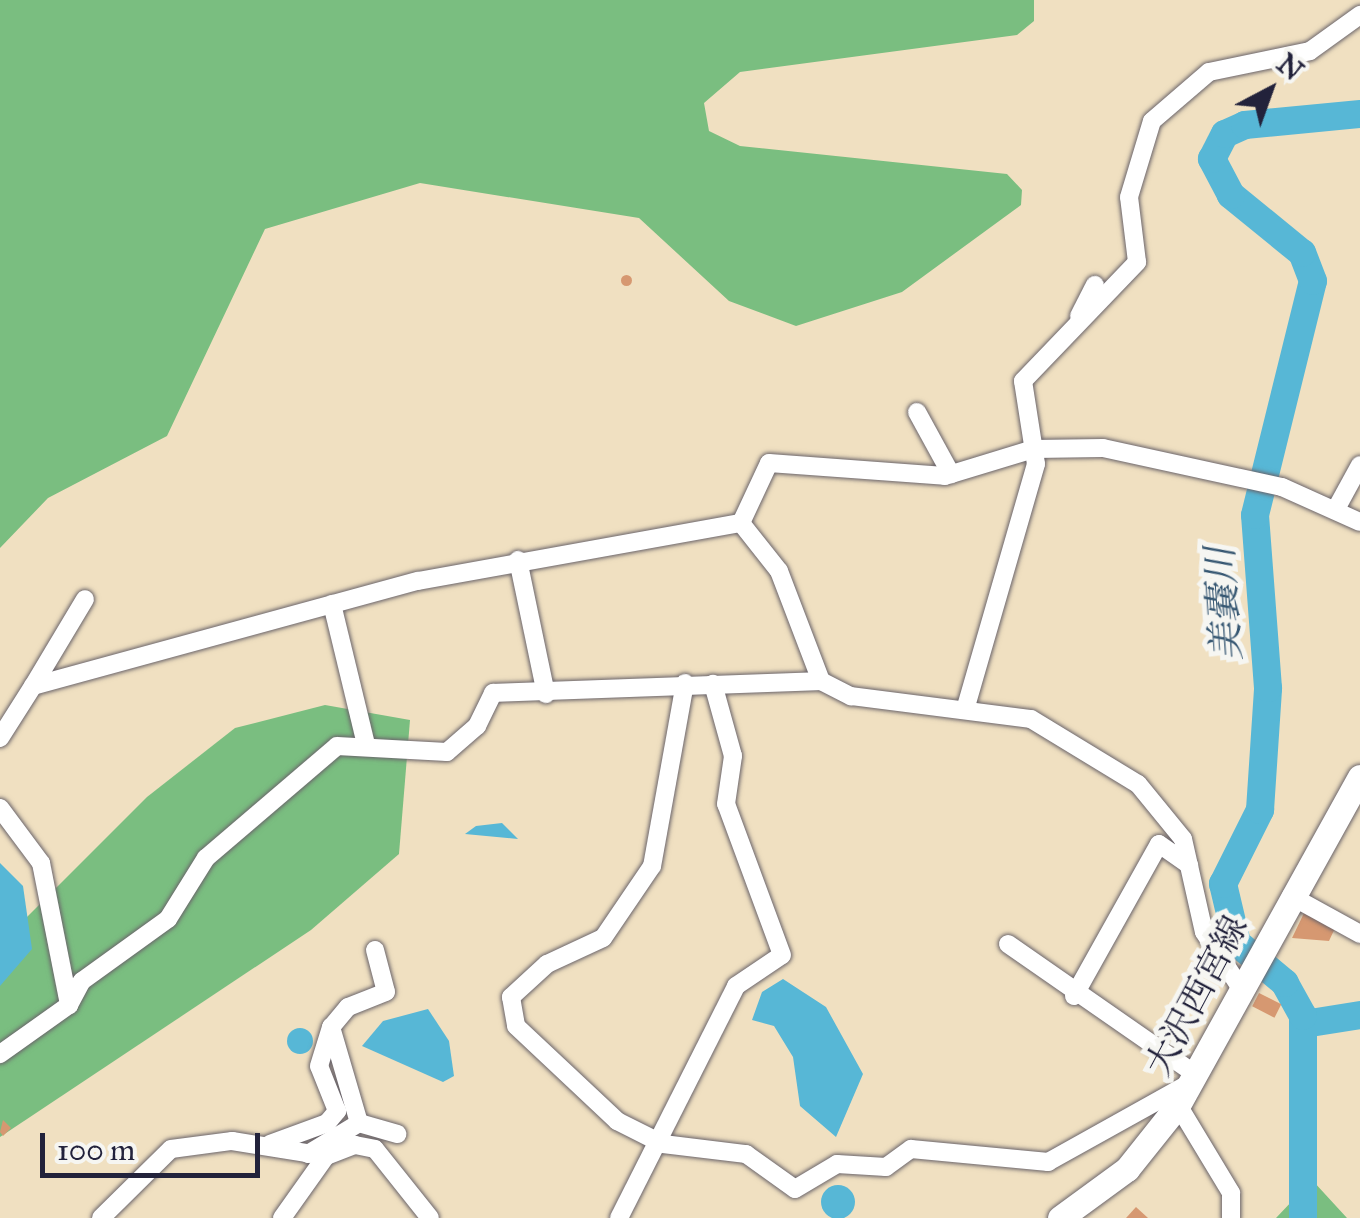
<!DOCTYPE html>
<meta charset="utf-8">
<style>
body{margin:0}
#map{position:relative;width:1360px;height:1218px;overflow:hidden;background:#f0e0c1;font-family:"IM FELL Great Primer","Noto Serif JP",serif}
div>[style]{position:absolute}
[style*='--x']{left:calc(var(--x)*1px);top:calc(var(--y)*1px);width:calc(var(--w)*1px);rotate:calc(var(--a)*1deg)}
.forest>*{inset:0;background:#7abe80}
.water>*{inset:0;background:#57b7d6}
.round{border-radius:50%}
.river>*{height:28px;margin:-14px;padding:0 14px;transform-origin:14px;border-radius:14px;background:#57b7d6}
.building>*{inset:0;background:#d69871;transform-origin:0 0}
.roads{filter:drop-shadow(0 0 2px #6a646a) drop-shadow(0 0 2px #6a646a)}
.street>*{height:18px;margin:-9px;padding:0 9px;transform-origin:9px;border-radius:9px;background:#fff}
.primary>*{height:25px;margin:-12.5px;padding:0 12.5px;transform-origin:12.5px;border-radius:12.5px;background:#fff}
span{translate:-50% -50%;white-space:nowrap;text-align:center;line-height:1.15;-webkit-text-stroke:10px #f6f6f2;paint-order:stroke}
.street-label{font-size:35px;color:#22223b}
.water-label{font-size:38px;color:#355671;font-style:italic}
.north{position:absolute;left:1220px;top:40px;width:100px;height:100px;-webkit-text-stroke:8px #f6f6f2;paint-order:stroke;rotate:41deg;font-size:28px;font-weight:700;line-height:40px;text-align:center;color:#22223b}
.north::after{content:'';display:block;margin:auto;width:35px;height:45px;background:#22223b;clip-path:polygon(50% 0,100% 100%,50% 72%,0 100%)}
.scale{position:absolute;left:40px;top:1133px;width:220px;height:45px;box-sizing:border-box;border:5px solid #22223b;border-top:0;padding-left:12px;font-size:30px;line-height:35px;white-space:nowrap;color:#22223b;-webkit-text-stroke:8px #f6f6f2;paint-order:stroke}
</style>
<div id="map">
<div class="forest">
<i style="clip-path:polygon(0 0,1034px 0,1034px 21px,1017px 35px,740px 72px,704px 103px,709px 131px,740px 146px,1007px 174px,1022px 190px,1021px 205px,902px 292px,796px 326px,729px 301px,639px 218px,420px 183px,265px 229px,167px 436px,48px 498px,0 548px)"></i>
<i style="clip-path:polygon(325px 705px,410px 720px,399px 854px,311px 930px,0 1137px,0 944px,147px 797px,235px 728px)"></i>
<i style="clip-path:polygon(1313px 1181px,1347px 1218px,1276px 1218px,1294px 1199px,1295px 1183px)"></i>
</div>
<div class="water">
<i style="clip-path:polygon(502px 823px,518px 839px,465px 834px,476px 826px)"></i>
<i style="clip-path:polygon(0 863px,23px 886px,32px 949px,0 986px)"></i>
<i style="clip-path:polygon(783px 979px,826px 1007px,863px 1074px,836px 1137px,800px 1106px,793px 1057px,774px 1026px,752px 1020px,762px 992px)"></i>
<i style="clip-path:polygon(428px 1009px,449px 1041px,454px 1076px,443px 1082px,362px 1046px,383px 1021px)"></i>
<i class="round" style="left:287px;top:1028px;width:26px;height:26px"></i>
<i class="round" style="left:821px;top:1185px;width:34px;height:34px"></i>
</div>
<div class="river">
<i style="--x:1304;--y:1024;--w:57;--a:-9.1"></i>
<i style="--x:1303;--y:1218;--w:202;--a:-90"></i>
<i style="--x:1303;--y:1016;--w:38;--a:-119"></i>
<i style="--x:1285;--y:983;--w:62;--a:-140.2"></i>
<i style="--x:1237;--y:943;--w:61;--a:-103.3"></i>
<i style="--x:1223;--y:884;--w:83;--a:-63.4"></i>
<i style="--x:1260;--y:810;--w:122;--a:-86.2"></i>
<i style="--x:1268;--y:688;--w:173;--a:-94.3"></i>
<i style="--x:1255;--y:515;--w:241;--a:-76.1"></i>
<i style="--x:1313;--y:281;--w:30;--a:-111"></i>
<i style="--x:1302;--y:253;--w:92;--a:-140.8"></i>
<i style="--x:1231;--y:195;--w:41;--a:-117.8"></i>
<i style="--x:1212;--y:159;--w:28;--a:-63"></i>
<i style="--x:1225;--y:134;--w:22;--a:-24"></i>
<i style="--x:1245;--y:125;--w:116;--a:-5.5"></i>
</div>
<div class="building">
<i class="round" style="left:620.5px;top:274.5px;width:11px;height:11px"></i>
<i style="clip-path:polygon(1305px 911px,1336px 926px,1329px 941px,1292px 938px)"></i>
<i style="left:1259px;top:993px;width:25px;height:15px;rotate:27deg"></i>
<i style="clip-path:polygon(3px 1120px,11px 1128px,3px 1136px,0 1132px)"></i>
<i style="clip-path:polygon(1136px 1207px,1148px 1218px,1126px 1218px)"></i>
</div>
<div class="roads">
<div class="street">
<i style="--x:1079;--y:316;--w:35;--a:-63"></i>
<i style="--x:917;--y:412;--w:71;--a:61.3"></i>
<i style="--x:1336;--y:509;--w:50;--a:-61.4"></i>
<i style="--x:741;--y:523;--w:66;--a:-65"></i>
<i style="--x:769;--y:463;--w:176;--a:4.2"></i>
<i style="--x:945;--y:476;--w:93;--a:-16.9"></i>
<i style="--x:1034;--y:449;--w:69;--a:-0.8"></i>
<i style="--x:1103;--y:448;--w:183;--a:12.3"></i>
<i style="--x:1282;--y:487;--w:85;--a:24.2"></i>
<i style="--x:518;--y:560;--w:137;--a:78.2"></i>
<i style="--x:332;--y:604;--w:145;--a:76.4"></i>
<i style="--x:685;--y:683;--w:186;--a:100.2"></i>
<i style="--x:652;--y:866;--w:87;--a:124.2"></i>
<i style="--x:603;--y:938;--w:62;--a:155.1"></i>
<i style="--x:547;--y:964;--w:49;--a:137.5"></i>
<i style="--x:511;--y:997;--w:29;--a:80"></i>
<i style="--x:516;--y:1026;--w:139;--a:43.2"></i>
<i style="--x:617;--y:1121;--w:51;--a:26.6"></i>
<i style="--x:663;--y:1144;--w:84;--a:6.9"></i>
<i style="--x:746;--y:1154;--w:60;--a:35.5"></i>
<i style="--x:795;--y:1189;--w:49;--a:-30.8"></i>
<i style="--x:837;--y:1164;--w:49;--a:3.5"></i>
<i style="--x:886;--y:1167;--w:31;--a:-36"></i>
<i style="--x:911;--y:1149;--w:138;--a:5.4"></i>
<i style="--x:1048;--y:1162;--w:160;--a:-29.1"></i>
<i style="--x:33;--y:686;--w:101;--a:-59.1"></i>
<i style="--x:965;--y:710;--w:256;--a:-73.9"></i>
<i style="--x:1036;--y:464;--w:84;--a:-98.9"></i>
<i style="--x:1023;--y:381;--w:165;--a:-46.2"></i>
<i style="--x:1137;--y:262;--w:65;--a:-97"></i>
<i style="--x:1129;--y:197;--w:79;--a:-73.2"></i>
<i style="--x:1152;--y:121;--w:75;--a:-40.7"></i>
<i style="--x:1209;--y:72;--w:103;--a:-11.7"></i>
<i style="--x:1310;--y:51;--w:62;--a:-35.8"></i>
<i style="--x:0;--y:738;--w:62;--a:-57.6"></i>
<i style="--x:33;--y:686;--w:399;--a:-15.3"></i>
<i style="--x:418;--y:581;--w:328;--a:-10.2"></i>
<i style="--x:741;--y:523;--w:61;--a:51.6"></i>
<i style="--x:779;--y:571;--w:118;--a:69.1"></i>
<i style="--x:821;--y:681;--w:34;--a:27"></i>
<i style="--x:851;--y:696;--w:181;--a:7.3"></i>
<i style="--x:1031;--y:719;--w:125;--a:31.3"></i>
<i style="--x:1138;--y:784;--w:71;--a:50.7"></i>
<i style="--x:1183;--y:839;--w:95;--a:77.3"></i>
<i style="--x:1204;--y:932;--w:66;--a:56.8"></i>
<i style="--x:0;--y:808;--w:69;--a:53.3"></i>
<i style="--x:41;--y:863;--w:145;--a:78.8"></i>
<i style="--x:69;--y:1005;--w:85;--a:144.6"></i>
<i style="--x:1291;--y:896;--w:79;--a:28.8"></i>
<i style="--x:1008;--y:944;--w:228;--a:34.8"></i>
<i style="--x:375;--y:950;--w:43;--a:75.3"></i>
<i style="--x:386;--y:992;--w:41;--a:158.5"></i>
<i style="--x:348;--y:1007;--w:26;--a:130"></i>
<i style="--x:331;--y:1027;--w:100;--a:73.7"></i>
<i style="--x:359;--y:1123;--w:40;--a:16"></i>
<i style="--x:1074;--y:996;--w:174;--a:-60.8"></i>
<i style="--x:1159;--y:844;--w:37;--a:35"></i>
<i style="--x:69;--y:1005;--w:27;--a:-62"></i>
<i style="--x:82;--y:981;--w:106;--a:-35.8"></i>
<i style="--x:168;--y:919;--w:72;--a:-58.1"></i>
<i style="--x:206;--y:858;--w:172;--a:-40.5"></i>
<i style="--x:337;--y:746;--w:110;--a:3.1"></i>
<i style="--x:447;--y:752;--w:40;--a:-41"></i>
<i style="--x:477;--y:726;--w:37;--a:-64"></i>
<i style="--x:493;--y:693;--w:328;--a:-2.1"></i>
<i style="--x:1178;--y:1105;--w:103;--a:58.9"></i>
<i style="--x:1231;--y:1193;--w:25;--a:90"></i>
<i style="--x:270;--y:1144;--w:61;--a:-20.2"></i>
<i style="--x:327;--y:1123;--w:16;--a:-50"></i>
<i style="--x:337;--y:1111;--w:48;--a:-111.8"></i>
<i style="--x:319;--y:1066;--w:41;--a:-72.9"></i>
<i style="--x:308;--y:1154;--w:60;--a:-31.3"></i>
<i style="--x:101;--y:1218;--w:98;--a:-44.6"></i>
<i style="--x:171;--y:1149;--w:62;--a:-7.5"></i>
<i style="--x:232;--y:1141;--w:95;--a:9.1"></i>
<i style="--x:326;--y:1156;--w:31;--a:-21"></i>
<i style="--x:355;--y:1145;--w:20;--a:11"></i>
<i style="--x:375;--y:1149;--w:88;--a:51.4"></i>
<i style="--x:282;--y:1218;--w:76;--a:-54.6"></i>
<i style="--x:619;--y:1218;--w:260;--a:-63.2"></i>
<i style="--x:736;--y:986;--w:55;--a:-34"></i>
<i style="--x:782;--y:955;--w:161;--a:-110.3"></i>
<i style="--x:726;--y:804;--w:49;--a:-81.7"></i>
<i style="--x:733;--y:756;--w:75;--a:-105.5"></i>
</div>
<div class="primary">
<i style="--x:1060;--y:1218;--w:83;--a:-36.2"></i>
<i style="--x:1127;--y:1169;--w:82;--a:-51.4"></i>
<i style="--x:1178;--y:1105;--w:375;--a:-61"></i>
</div>
</div>
<div class="street-label">
<span style="left:1197px;top:996px;rotate:-62deg">大沢西宮線</span>
</div>
<div class="water-label">
<span style="left:1224px;top:604px;rotate:-94deg">美嚢川</span>
</div>
<div class="north">N</div>
<div class="scale">100 m</div>
</div>
